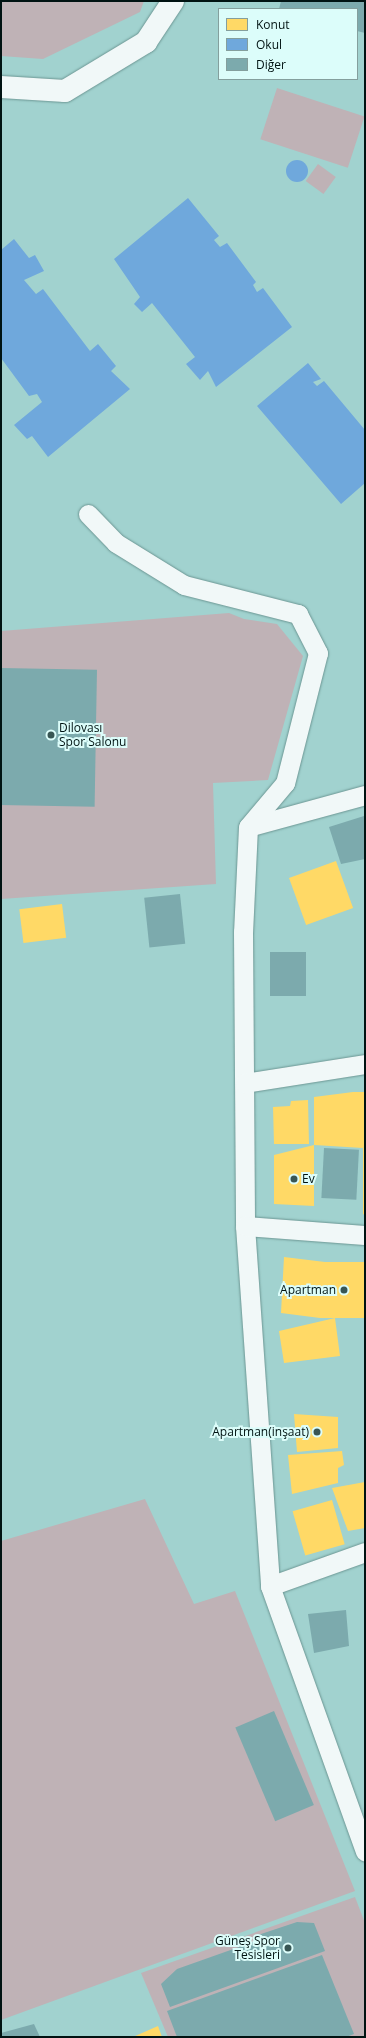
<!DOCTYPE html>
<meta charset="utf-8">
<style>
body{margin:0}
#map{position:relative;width:366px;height:2038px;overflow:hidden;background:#a1d2cf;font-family:"Open Sans",sans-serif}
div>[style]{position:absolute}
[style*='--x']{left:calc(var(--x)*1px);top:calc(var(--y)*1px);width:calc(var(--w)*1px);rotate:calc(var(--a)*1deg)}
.green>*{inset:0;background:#bfb2b6;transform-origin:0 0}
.homes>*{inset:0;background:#ffd966;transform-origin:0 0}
.schools>*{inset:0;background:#6fa8dc}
.round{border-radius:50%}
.building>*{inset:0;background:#7caaad;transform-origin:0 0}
.roads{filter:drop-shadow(0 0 1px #6c9693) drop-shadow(0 0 1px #6c9693)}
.street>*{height:19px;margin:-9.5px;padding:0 9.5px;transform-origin:9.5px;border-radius:9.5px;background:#f1f8f8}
.secondary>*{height:22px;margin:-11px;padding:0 11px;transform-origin:11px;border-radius:11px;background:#f1f8f8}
.dots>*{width:11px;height:11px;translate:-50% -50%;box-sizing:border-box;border:2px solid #dcfdfa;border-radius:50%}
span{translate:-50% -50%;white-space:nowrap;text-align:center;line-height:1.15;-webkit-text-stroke:4px #dcfdfa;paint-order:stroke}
.poi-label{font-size:12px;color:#001312}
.left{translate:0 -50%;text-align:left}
.right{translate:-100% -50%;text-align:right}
.frame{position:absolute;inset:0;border:2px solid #001312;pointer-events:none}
.legend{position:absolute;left:218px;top:8px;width:140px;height:72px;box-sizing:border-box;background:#dcfdfa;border:1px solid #849f9d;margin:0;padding:5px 7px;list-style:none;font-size:12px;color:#001312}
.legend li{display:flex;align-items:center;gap:8px;height:20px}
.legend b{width:20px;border:1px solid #849f9d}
</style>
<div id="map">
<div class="green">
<i style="clip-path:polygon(1px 1px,144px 1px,140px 12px,43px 59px,1px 56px)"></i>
<i style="left:277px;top:88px;width:92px;height:54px;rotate:18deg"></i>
<i style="left:318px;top:164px;width:22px;height:21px;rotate:36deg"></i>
<i style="clip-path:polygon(229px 613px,244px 619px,277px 624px,303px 656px,268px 780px,213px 783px,216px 884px,1px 899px,1px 631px)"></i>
<i style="clip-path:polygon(145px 1499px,194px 1604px,235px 1591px,355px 1891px,1px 2020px,1px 1541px)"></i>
<i style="clip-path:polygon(355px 1897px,365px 1923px,365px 2037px,168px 2037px,141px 1973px)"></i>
</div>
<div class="homes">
<i style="left:336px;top:861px;width:50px;height:50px;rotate:70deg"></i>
<i style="left:62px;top:904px;width:34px;height:43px;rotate:83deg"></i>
<i style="clip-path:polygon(353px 1092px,365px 1092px,365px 1147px,363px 1148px,365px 1148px,365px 1215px,363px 1214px,363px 1148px,314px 1145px,314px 1206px,274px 1204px,274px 1155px,314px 1145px,314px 1097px)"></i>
<i style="clip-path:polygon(308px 1100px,309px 1144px,274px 1144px,273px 1107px,290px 1106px,291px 1101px)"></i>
<i style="clip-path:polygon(284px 1257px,325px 1262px,365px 1262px,365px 1318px,335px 1318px,340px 1356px,284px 1363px,279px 1331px,335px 1318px,320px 1318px,281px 1313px)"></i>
<i style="clip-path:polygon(294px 1414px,338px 1417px,338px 1448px,297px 1452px)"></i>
<i style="clip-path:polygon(342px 1451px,344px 1465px,338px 1468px,338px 1483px,292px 1494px,288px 1455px)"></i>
<i style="clip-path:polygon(365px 1482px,365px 1528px,348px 1531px,332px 1488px)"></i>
<i style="left:332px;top:1500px;width:46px;height:41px;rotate:74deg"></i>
<i style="clip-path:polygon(158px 2026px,162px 2037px,133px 2037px)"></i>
</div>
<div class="schools">
<i class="round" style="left:286px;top:160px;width:22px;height:22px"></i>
<i style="clip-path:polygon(188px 198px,219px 236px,214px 240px,220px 247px,227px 243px,256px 282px,253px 285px,257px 292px,263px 288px,292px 327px,216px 387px,208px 371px,200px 380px,186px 364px,195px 357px,152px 303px,142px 312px,134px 304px,140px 297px,114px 259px)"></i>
<i style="clip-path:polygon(14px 239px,29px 258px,35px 255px,44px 271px,24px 280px,36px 294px,43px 289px,90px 351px,98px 344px,116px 366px,111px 371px,130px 389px,48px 457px,32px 436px,27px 439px,14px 425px,42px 402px,37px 394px,29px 396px,1px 358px,1px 250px)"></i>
<i style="clip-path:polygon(308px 363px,321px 379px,313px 382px,317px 386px,324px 381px,365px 430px,365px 483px,341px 504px,257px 406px)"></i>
</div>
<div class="building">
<i style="clip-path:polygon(281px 1px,365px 1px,365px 33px,357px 31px,357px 9px,279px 9px)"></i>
<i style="left:1px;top:668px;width:96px;height:137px;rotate:1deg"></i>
<i style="clip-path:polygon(364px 816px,365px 859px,341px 864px,329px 827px)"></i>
<i style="left:180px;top:894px;width:50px;height:36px;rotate:84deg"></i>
<i style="left:270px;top:952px;width:36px;height:44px"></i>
<i style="left:324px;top:1148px;width:35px;height:50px;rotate:3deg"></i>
<i style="clip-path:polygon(346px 1610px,349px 1646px,314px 1653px,308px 1614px)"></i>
<i style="left:274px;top:1711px;width:102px;height:42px;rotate:67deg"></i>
<i style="clip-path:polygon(297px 1922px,314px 1923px,325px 1951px,170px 2007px,161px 1984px,177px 1969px,256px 1941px,255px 1936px)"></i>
<i style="clip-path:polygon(322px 1955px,354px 2034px,346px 2037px,177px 2037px,167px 2011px)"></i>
<i style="clip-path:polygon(34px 2024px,40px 2037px,1px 2037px,1px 2033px)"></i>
</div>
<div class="roads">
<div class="street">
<i style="--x:88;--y:514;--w:40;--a:46"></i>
<i style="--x:116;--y:543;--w:80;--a:31.7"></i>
<i style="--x:184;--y:585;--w:118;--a:14.3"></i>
<i style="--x:298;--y:614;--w:44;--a:62.9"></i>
<i style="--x:318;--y:653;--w:134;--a:104.2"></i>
<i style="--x:285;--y:783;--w:57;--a:130.1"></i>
<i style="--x:365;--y:795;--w:121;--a:164.7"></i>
<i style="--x:248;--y:827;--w:105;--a:92.7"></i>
<i style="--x:243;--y:932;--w:294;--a:89.6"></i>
<i style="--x:245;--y:1226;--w:361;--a:86"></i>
<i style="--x:270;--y:1586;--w:282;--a:70.3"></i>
<i style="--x:245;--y:1083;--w:121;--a:-9"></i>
<i style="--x:245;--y:1226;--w:120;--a:4.3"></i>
<i style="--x:270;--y:1586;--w:101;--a:-19.7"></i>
</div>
<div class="secondary">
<i style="--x:1;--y:87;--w:64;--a:3.6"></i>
<i style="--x:65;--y:91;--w:95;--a:-31.2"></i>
<i style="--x:146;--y:42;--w:49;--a:-56.6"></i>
</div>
</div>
<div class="dots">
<i style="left:51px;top:735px;background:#385654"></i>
<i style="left:294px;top:1179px;background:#385654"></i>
<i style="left:344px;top:1290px;background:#385654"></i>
<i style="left:317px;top:1432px;background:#385654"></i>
<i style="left:288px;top:1948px;background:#385654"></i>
</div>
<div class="poi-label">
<span class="left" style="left:59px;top:735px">Dilovası<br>Spor Salonu</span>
<span class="left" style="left:302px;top:1179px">Ev</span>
<span class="right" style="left:336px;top:1290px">Apartman</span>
<span class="right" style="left:309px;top:1432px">Apartman(inşaat)</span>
<span class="right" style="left:280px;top:1948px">Güneş Spor<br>Tesisleri</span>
</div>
<div class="frame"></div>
<ul class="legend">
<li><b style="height:11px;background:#ffd966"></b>Konut</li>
<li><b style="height:11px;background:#6fa8dc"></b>Okul</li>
<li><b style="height:11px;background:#7caaad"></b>Diğer</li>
</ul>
</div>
